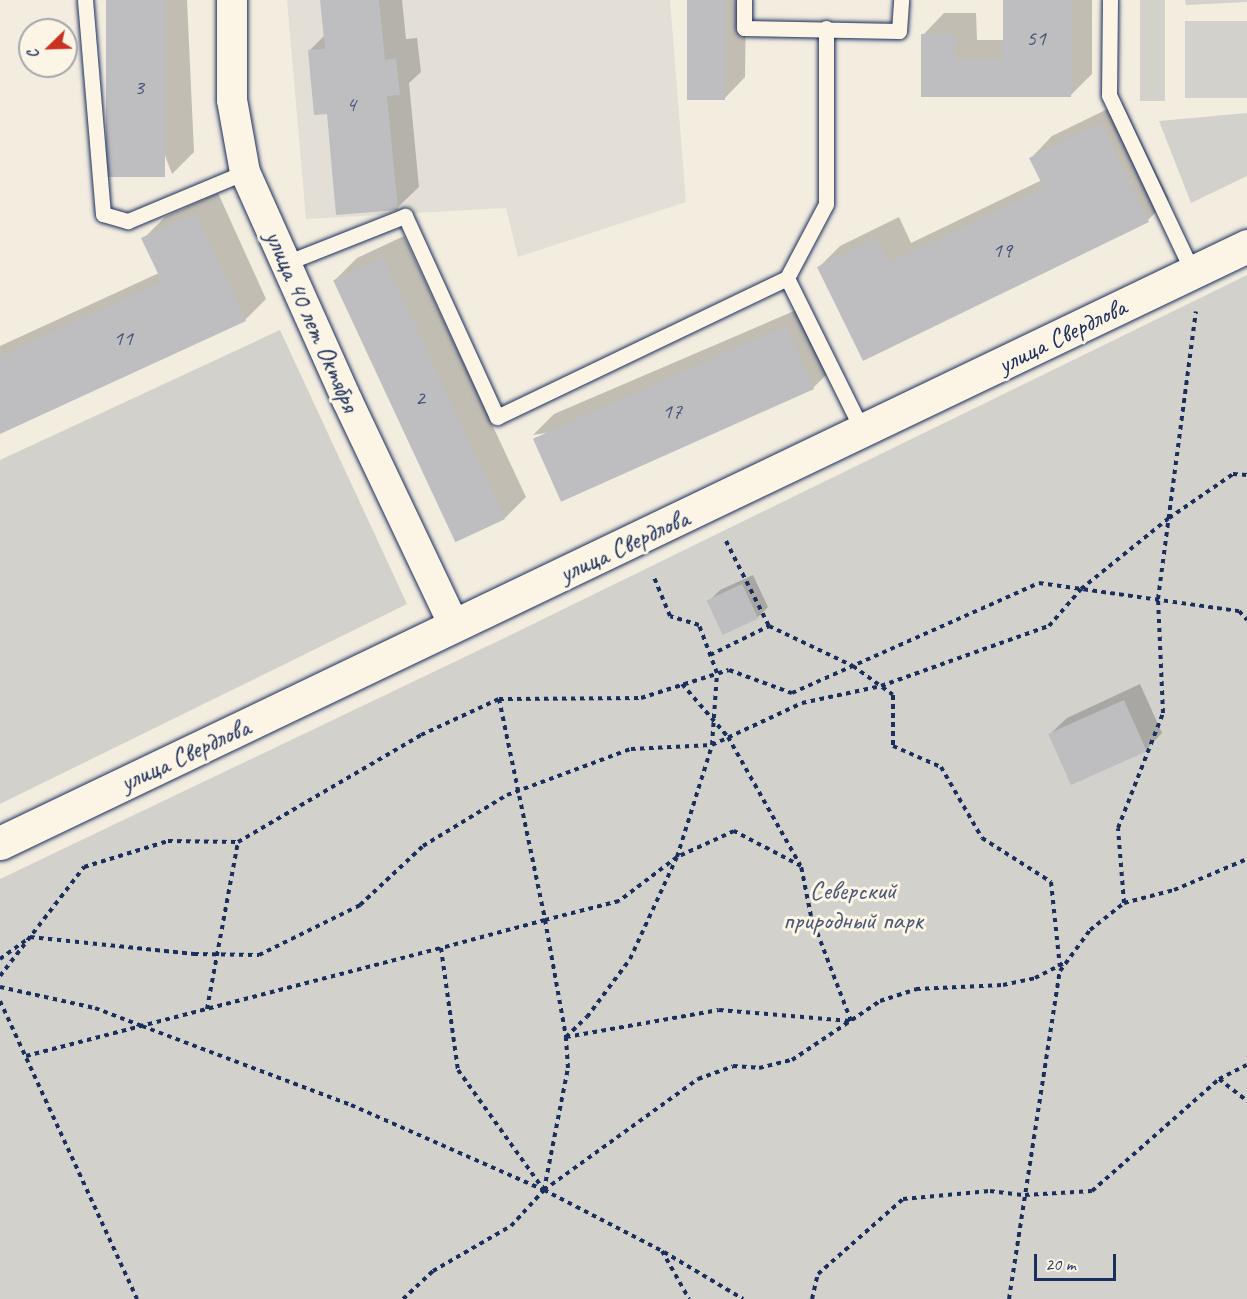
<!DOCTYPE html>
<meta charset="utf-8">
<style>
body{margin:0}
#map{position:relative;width:1247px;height:1299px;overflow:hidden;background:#f3ede0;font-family:Caveat,sans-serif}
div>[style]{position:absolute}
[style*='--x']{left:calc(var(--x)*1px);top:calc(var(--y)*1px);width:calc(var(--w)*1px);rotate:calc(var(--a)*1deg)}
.built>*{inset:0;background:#e3dfd6}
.green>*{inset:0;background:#d3d1cc;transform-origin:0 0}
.shadow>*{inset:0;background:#0003}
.building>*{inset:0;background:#bebec0;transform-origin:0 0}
.path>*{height:4px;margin-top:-2px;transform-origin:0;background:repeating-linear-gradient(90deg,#1b2f5e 0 4.5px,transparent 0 9px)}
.roads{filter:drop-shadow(0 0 2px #1b2f5e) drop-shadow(0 0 2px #1b2f5e)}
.service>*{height:15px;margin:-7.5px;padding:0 7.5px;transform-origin:7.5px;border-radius:7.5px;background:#fcf5e5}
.minor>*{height:30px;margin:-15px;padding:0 15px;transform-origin:15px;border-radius:15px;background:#fcf5e5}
.tertiary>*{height:33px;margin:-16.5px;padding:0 16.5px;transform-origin:16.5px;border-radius:16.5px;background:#fcf5e5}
span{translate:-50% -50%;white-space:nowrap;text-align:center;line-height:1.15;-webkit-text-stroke:6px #fcf5e5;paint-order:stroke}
.number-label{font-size:22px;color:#445376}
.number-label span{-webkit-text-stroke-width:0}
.street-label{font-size:26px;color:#1b2f5e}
.park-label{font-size:26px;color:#49587a}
.north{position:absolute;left:18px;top:18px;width:60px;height:60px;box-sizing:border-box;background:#fcf5e5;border:2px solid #a2a6af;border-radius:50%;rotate:247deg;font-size:16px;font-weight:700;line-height:24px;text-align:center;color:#1b2f5e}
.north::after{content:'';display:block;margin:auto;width:21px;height:27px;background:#c8321e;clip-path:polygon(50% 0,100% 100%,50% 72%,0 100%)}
.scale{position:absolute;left:1034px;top:1254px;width:82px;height:27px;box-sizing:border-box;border:3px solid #1b2f5e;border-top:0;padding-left:8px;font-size:18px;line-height:21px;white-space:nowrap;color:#1b2f5e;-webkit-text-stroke:4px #fcf5e5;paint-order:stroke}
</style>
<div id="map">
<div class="built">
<i style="clip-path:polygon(287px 0,670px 0,686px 202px,518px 257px,506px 208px,306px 219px)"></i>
</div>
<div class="green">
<i style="left:1140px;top:0;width:25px;height:101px"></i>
<i style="clip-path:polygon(1185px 0,1247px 0,1247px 2px,1186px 5px)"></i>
<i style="left:1247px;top:21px;width:77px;height:62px;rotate:90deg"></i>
<i style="clip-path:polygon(1247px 113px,1247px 176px,1191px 203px,1159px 121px)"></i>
<i style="clip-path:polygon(1247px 275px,1247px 1299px,0 1299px,0 879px,496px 642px)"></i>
<i style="clip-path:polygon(280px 330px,407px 604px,0 804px,0 460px)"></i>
</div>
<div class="shadow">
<i style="clip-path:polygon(107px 0,187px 0,194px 152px,172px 174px)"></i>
<i style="clip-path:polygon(322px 0,402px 0,406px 39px,417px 38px,421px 72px,409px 83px,419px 187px,397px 208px,329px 112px,309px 51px,325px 35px)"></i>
<i style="clip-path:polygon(689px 0,746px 0,745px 77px,724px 99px)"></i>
<i style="clip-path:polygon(1005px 0,1092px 0,1092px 74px,1071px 95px,922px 95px,923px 35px,944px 13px,976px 13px,977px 40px,1005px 40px)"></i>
<i style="clip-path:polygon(1122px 102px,1169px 199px,1148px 220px,864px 359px,819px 267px,840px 246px,899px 217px,911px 243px,1042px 180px,1031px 158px,1052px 136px)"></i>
<i style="clip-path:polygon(218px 193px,266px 299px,245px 320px,0 432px,0 346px,159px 273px,143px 239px,165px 217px)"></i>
<i style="clip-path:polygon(404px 236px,526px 497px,505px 518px,335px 280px,357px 258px)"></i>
<i style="clip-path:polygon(808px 305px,834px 367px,813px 388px,533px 435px,554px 414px)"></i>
<i style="clip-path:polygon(753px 575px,768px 607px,757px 618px,709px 601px,720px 590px)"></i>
<i style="clip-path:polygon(1140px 684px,1162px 733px,1146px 750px,1050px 734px,1067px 718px)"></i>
</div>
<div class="building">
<i style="left:106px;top:0;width:59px;height:177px"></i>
<i style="clip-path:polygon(320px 0,379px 0,385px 60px,396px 58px,400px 95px,387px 96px,398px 210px,336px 215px,327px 114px,314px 115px,308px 50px,325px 49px)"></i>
<i style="left:687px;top:0;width:38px;height:100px"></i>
<i style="clip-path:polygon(1003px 0,1071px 0,1071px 97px,921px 97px,921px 34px,955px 34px,956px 60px,1003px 60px)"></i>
<i style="clip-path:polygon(1101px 123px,1149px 222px,863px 361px,817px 267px,877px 238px,889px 263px,1044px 188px,1029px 158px)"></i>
<i style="clip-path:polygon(196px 213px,246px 321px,0 434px,0 356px,162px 282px,141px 238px)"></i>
<i style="left:383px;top:257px;width:289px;height:55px;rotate:65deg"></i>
<i style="left:786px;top:326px;width:69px;height:277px;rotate:66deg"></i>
<i style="left:742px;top:584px;width:38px;height:39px;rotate:65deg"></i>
<i style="left:1124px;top:700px;width:56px;height:83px;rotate:66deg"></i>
</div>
<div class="path">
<i style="--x:726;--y:541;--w:95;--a:63.2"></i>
<i style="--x:769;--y:626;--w:93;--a:25.5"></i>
<i style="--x:853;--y:666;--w:49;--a:35.9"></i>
<i style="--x:893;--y:695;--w:51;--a:90"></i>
<i style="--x:893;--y:746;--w:52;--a:23.6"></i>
<i style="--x:941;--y:767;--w:82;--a:60"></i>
<i style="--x:982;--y:838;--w:82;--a:32.5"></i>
<i style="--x:1051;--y:882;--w:85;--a:84"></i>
<i style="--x:710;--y:655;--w:66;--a:-26.2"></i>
<i style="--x:682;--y:684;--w:70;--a:49"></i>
<i style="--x:728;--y:737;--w:147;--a:60.6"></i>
<i style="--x:499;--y:699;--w:226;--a:78.2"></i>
<i style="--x:545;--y:920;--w:119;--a:79.8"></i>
<i style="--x:566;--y:1037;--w:155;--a:-10"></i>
<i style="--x:719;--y:1010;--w:132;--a:4.8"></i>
<i style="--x:851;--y:1021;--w:112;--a:-110.9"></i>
<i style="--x:811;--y:916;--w:51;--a:-101.3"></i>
<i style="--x:801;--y:866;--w:76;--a:-152.4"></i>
<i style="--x:734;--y:831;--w:63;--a:155.5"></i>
<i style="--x:677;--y:857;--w:73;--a:142.8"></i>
<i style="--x:619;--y:901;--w:76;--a:165.6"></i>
<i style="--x:545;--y:920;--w:108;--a:164.9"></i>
<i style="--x:441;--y:948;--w:123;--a:82.1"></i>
<i style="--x:458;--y:1070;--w:148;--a:54.4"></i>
<i style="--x:1124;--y:903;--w:52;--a:-14.6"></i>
<i style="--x:1174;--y:890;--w:79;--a:-23"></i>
<i style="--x:0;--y:959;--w:37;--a:-36"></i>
<i style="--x:30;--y:937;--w:165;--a:5.9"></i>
<i style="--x:194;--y:954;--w:65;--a:0.9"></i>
<i style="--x:259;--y:955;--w:113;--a:-26.3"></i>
<i style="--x:360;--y:905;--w:86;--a:-43.1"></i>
<i style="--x:423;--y:846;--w:98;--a:-31.3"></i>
<i style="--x:507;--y:795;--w:132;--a:-20.4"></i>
<i style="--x:631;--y:749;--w:81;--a:-2.8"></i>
<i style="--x:712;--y:745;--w:99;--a:-25"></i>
<i style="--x:802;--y:703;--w:81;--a:-12.1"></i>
<i style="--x:881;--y:686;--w:178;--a:-19.7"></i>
<i style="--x:1049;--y:626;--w:49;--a:-49.1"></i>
<i style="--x:1081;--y:589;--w:113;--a:-38.9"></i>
<i style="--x:1169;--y:518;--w:78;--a:-34.5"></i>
<i style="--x:1233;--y:474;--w:14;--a:4"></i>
<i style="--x:0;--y:976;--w:138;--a:-52.4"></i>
<i style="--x:84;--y:867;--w:88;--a:-17.2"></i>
<i style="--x:168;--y:841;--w:70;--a:0.8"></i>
<i style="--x:238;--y:842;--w:212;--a:-30.3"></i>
<i style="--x:421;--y:735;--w:86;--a:-24.8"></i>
<i style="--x:499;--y:699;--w:142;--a:-0.4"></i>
<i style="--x:641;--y:698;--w:92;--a:-17.7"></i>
<i style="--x:729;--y:670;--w:67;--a:20.1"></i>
<i style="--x:792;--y:693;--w:270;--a:-24"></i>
<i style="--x:1039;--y:583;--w:202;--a:8"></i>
<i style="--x:1239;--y:611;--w:12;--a:48"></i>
<i style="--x:0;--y:987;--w:97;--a:12.5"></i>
<i style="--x:95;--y:1008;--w:50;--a:21"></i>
<i style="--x:142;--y:1026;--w:223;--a:20.7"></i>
<i style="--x:351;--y:1105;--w:211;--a:23.8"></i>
<i style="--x:544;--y:1190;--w:133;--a:27.3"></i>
<i style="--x:662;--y:1251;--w:55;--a:60.6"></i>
<i style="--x:0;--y:1001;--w:328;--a:65.3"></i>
<i style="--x:207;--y:1009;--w:170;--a:-79.5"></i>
<i style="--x:26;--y:1056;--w:429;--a:-14.6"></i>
<i style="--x:1219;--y:1079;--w:36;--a:38"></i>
<i style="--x:544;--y:1190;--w:124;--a:-78.9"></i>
<i style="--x:568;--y:1068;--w:31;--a:-94"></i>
<i style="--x:566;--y:1037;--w:29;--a:-44"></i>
<i style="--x:587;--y:1017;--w:72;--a:-53.4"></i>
<i style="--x:630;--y:959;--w:112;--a:-65.3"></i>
<i style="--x:677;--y:857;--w:117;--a:-72.6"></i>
<i style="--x:712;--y:745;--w:72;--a:-86"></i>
<i style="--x:717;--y:673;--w:51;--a:-110.6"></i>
<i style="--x:699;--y:625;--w:30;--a:-163"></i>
<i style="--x:670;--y:616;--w:44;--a:-112.5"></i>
<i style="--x:664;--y:1252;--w:92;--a:30.7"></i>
<i style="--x:403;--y:1299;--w:41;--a:-43"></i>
<i style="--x:433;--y:1271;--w:90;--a:-30"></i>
<i style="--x:511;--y:1226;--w:49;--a:-47.5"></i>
<i style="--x:544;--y:1190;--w:190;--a:-35.8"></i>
<i style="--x:698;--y:1079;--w:37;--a:-20"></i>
<i style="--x:733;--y:1066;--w:26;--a:4"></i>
<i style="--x:759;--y:1068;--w:34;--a:-14"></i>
<i style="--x:792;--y:1060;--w:106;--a:-33.8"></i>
<i style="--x:880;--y:1001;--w:38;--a:-18"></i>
<i style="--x:916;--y:989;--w:87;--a:-2.6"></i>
<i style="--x:1003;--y:985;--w:33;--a:-12"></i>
<i style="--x:1035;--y:978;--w:34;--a:-27"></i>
<i style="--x:812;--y:1299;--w:26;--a:-77"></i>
<i style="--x:818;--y:1274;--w:113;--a:-41.4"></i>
<i style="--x:903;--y:1199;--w:87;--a:-5.3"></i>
<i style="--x:990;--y:1191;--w:35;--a:7"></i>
<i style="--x:1025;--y:1195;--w:67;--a:-3.4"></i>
<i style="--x:1092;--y:1191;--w:169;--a:-41.4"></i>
<i style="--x:1219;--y:1079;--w:31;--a:-27"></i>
<i style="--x:1009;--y:1299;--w:332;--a:-81.2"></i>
<i style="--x:1060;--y:971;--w:51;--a:-53.8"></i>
<i style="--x:1090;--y:930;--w:43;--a:-38.5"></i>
<i style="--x:1124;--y:903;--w:75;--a:-94.6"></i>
<i style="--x:1118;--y:828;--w:123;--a:-68.6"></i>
<i style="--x:1163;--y:713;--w:114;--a:-92.5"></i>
<i style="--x:1158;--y:599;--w:290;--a:-82.5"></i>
</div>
<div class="roads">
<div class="service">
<i style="--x:85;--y:0;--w:215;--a:85.2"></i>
<i style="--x:103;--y:214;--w:26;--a:16"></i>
<i style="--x:128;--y:221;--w:127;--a:-22.7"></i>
<i style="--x:744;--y:0;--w:28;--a:90"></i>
<i style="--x:744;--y:28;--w:155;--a:1.1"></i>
<i style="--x:899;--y:31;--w:31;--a:-86"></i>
<i style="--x:1110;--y:0;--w:95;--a:90.6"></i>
<i style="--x:1109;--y:95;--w:197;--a:64.7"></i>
<i style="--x:826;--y:28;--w:176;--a:90"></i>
<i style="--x:826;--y:204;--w:84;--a:117.8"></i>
<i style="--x:787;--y:278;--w:172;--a:63.7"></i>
<i style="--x:286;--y:263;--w:128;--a:-21.6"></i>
<i style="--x:405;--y:216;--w:221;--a:65.4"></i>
<i style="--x:497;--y:417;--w:322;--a:-25.6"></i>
</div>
<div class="minor">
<i style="--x:232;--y:0;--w:100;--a:90"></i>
<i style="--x:232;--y:100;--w:73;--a:79.8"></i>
<i style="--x:245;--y:172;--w:250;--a:65.9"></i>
<i style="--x:347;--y:400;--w:251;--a:64.6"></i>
</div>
<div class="tertiary">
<i style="--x:0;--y:843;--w:1383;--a:-25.58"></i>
</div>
</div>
<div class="number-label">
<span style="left:1036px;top:39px">51</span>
<span style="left:139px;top:88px">3</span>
<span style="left:351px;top:105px">4</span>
<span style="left:1002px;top:251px">19</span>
<span style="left:123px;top:339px">11</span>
<span style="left:420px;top:399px">2</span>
<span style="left:672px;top:412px">17</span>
</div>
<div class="street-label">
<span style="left:312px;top:321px;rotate:66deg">улица 40 лет Октября</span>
<span style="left:1062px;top:336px;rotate:-26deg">улица Свердлова</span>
<span style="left:624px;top:546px;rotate:-25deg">улица Свердлова</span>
<span style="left:185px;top:755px;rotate:-25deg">улица Свердлова</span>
</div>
<div class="park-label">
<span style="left:853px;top:906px">Северский<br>природный парк</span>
</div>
<div class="north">С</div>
<div class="scale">20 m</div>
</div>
